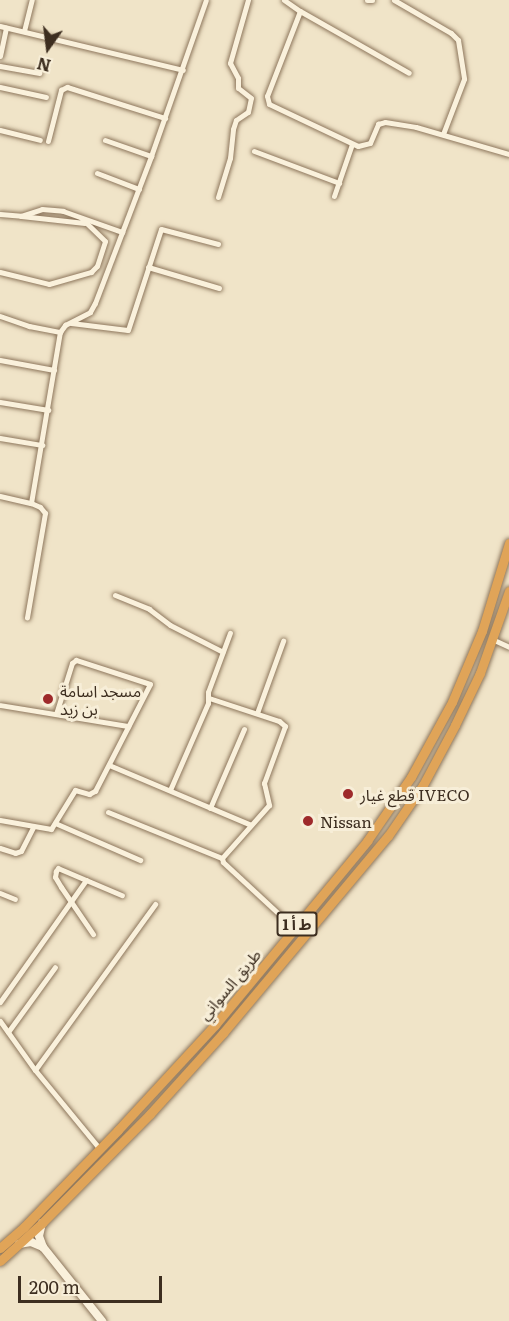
<!DOCTYPE html>
<meta charset="utf-8">
<style>
body{margin:0}
#map{position:relative;width:509px;height:1321px;overflow:hidden;background:#f0e4c8;font-family:Literata,"Noto Sans Arabic",serif}
div>[style]{position:absolute}
[style*='--x']{left:calc(var(--x)*1px);top:calc(var(--y)*1px);width:calc(var(--w)*1px);rotate:calc(var(--a)*1deg)}
.roads{filter:drop-shadow(0 0 2px #8d765c) drop-shadow(0 0 2px #8d765c)}
.street>*{height:5px;margin:-2.5px;padding:0 2.5px;transform-origin:2.5px;border-radius:2.5px;background:#faf1dc}
.secondary>*{height:8px;margin:-4px;padding:0 4px;transform-origin:4px;border-radius:4px;background:#faf1dc}
.highway>*{height:9px;margin:-4.5px;padding:0 4.5px;transform-origin:4.5px;border-radius:4.5px;background:#e0a458}
.dots>*{width:16px;height:16px;translate:-50% -50%;box-sizing:border-box;border:3px solid #f7eed8;border-radius:50%}
span{translate:-50% -50%;white-space:nowrap;text-align:center;line-height:1.15;-webkit-text-stroke:6px #f7eed8;paint-order:stroke}
.shield-label span{padding:2px 4px;background:#f7eed8;border:2px solid;border-radius:4px;-webkit-text-stroke-width:0}
.shield-label{font-size:15px;color:#3d2e20;font-weight:700}
.poi-label{font-size:16px;color:#3d2e20}
.left{translate:0 -50%;text-align:left}
.street-label{font-size:16px;color:#3d2e20}
.north{position:absolute;left:18px;top:18px;width:60px;height:60px;-webkit-text-stroke:4px #f7eed8;paint-order:stroke;rotate:194deg;font-size:16px;font-weight:700;line-height:24px;text-align:center;color:#3d2e20}
.north::after{content:'';display:block;margin:auto;width:21px;height:27px;background:#3d2e20;clip-path:polygon(50% 0,100% 100%,50% 72%,0 100%)}
.scale{position:absolute;left:18px;top:1276px;width:144px;height:27px;box-sizing:border-box;border:3px solid #3d2e20;border-top:0;padding-left:8px;font-size:18px;line-height:21px;white-space:nowrap;color:#3d2e20;-webkit-text-stroke:4px #f7eed8;paint-order:stroke}
</style>
<div id="map">
<div class="roads">
<div class="street">
<i style="--x:284;--y:0;--w:19;--a:35"></i>
<i style="--x:300;--y:11;--w:91;--a:111.2"></i>
<i style="--x:267;--y:96;--w:8;--a:76"></i>
<i style="--x:269;--y:104;--w:98;--a:25.3"></i>
<i style="--x:358;--y:146;--w:12;--a:-14"></i>
<i style="--x:370;--y:143;--w:21;--a:-67"></i>
<i style="--x:378;--y:124;--w:7;--a:-16"></i>
<i style="--x:385;--y:122;--w:31;--a:9"></i>
<i style="--x:416;--y:127;--w:97;--a:16.2"></i>
<i style="--x:367;--y:0;--w:5;--a:0"></i>
<i style="--x:394;--y:0;--w:66;--a:30.1"></i>
<i style="--x:451;--y:33;--w:10;--a:45"></i>
<i style="--x:458;--y:40;--w:39;--a:81"></i>
<i style="--x:464;--y:79;--w:59;--a:110.9"></i>
<i style="--x:300;--y:11;--w:125;--a:29.6"></i>
<i style="--x:0;--y:26;--w:188;--a:13.5"></i>
<i style="--x:24;--y:31;--w:32;--a:-76"></i>
<i style="--x:0;--y:56;--w:29;--a:-78"></i>
<i style="--x:0;--y:66;--w:40;--a:10"></i>
<i style="--x:0;--y:87;--w:47;--a:12.3"></i>
<i style="--x:0;--y:130;--w:41;--a:14"></i>
<i style="--x:105;--y:140;--w:49;--a:19.2"></i>
<i style="--x:48;--y:141;--w:53;--a:-75.7"></i>
<i style="--x:61;--y:90;--w:7;--a:-27"></i>
<i style="--x:67;--y:87;--w:103;--a:17.6"></i>
<i style="--x:254;--y:151;--w:91;--a:20.6"></i>
<i style="--x:97;--y:173;--w:45;--a:20.9"></i>
<i style="--x:334;--y:196;--w:55;--a:-70.9"></i>
<i style="--x:218;--y:197;--w:41;--a:-72.9"></i>
<i style="--x:230;--y:158;--w:29;--a:-84"></i>
<i style="--x:233;--y:129;--w:9;--a:-72"></i>
<i style="--x:236;--y:120;--w:14;--a:-34"></i>
<i style="--x:248;--y:112;--w:14;--a:-78"></i>
<i style="--x:251;--y:98;--w:16;--a:-142"></i>
<i style="--x:238;--y:88;--w:10;--a:-90"></i>
<i style="--x:238;--y:78;--w:17;--a:-118"></i>
<i style="--x:230;--y:63;--w:66;--a:-74.1"></i>
<i style="--x:0;--y:214;--w:21;--a:5"></i>
<i style="--x:21;--y:216;--w:22;--a:-18"></i>
<i style="--x:42;--y:209;--w:21;--a:5"></i>
<i style="--x:63;--y:211;--w:63;--a:19.6"></i>
<i style="--x:21;--y:216;--w:64;--a:6.2"></i>
<i style="--x:148;--y:267;--w:74;--a:16.5"></i>
<i style="--x:0;--y:272;--w:50;--a:13.8"></i>
<i style="--x:49;--y:284;--w:44;--a:-15.9"></i>
<i style="--x:91;--y:272;--w:8;--a:-45"></i>
<i style="--x:97;--y:266;--w:26;--a:-72"></i>
<i style="--x:105;--y:241;--w:33;--a:-136"></i>
<i style="--x:0;--y:316;--w:31;--a:19"></i>
<i style="--x:29;--y:326;--w:32;--a:11"></i>
<i style="--x:71;--y:323;--w:57;--a:7"></i>
<i style="--x:128;--y:330;--w:106;--a:-71.9"></i>
<i style="--x:161;--y:229;--w:59;--a:14.7"></i>
<i style="--x:0;--y:360;--w:55;--a:10.5"></i>
<i style="--x:0;--y:402;--w:49;--a:9.5"></i>
<i style="--x:0;--y:438;--w:43;--a:9.5"></i>
<i style="--x:0;--y:496;--w:32;--a:13"></i>
<i style="--x:31;--y:503;--w:10;--a:24"></i>
<i style="--x:40;--y:507;--w:8;--a:50"></i>
<i style="--x:45;--y:513;--w:106;--a:99.8"></i>
<i style="--x:31;--y:503;--w:173;--a:-80.4"></i>
<i style="--x:60;--y:332;--w:9;--a:-54"></i>
<i style="--x:65;--y:325;--w:28;--a:-27"></i>
<i style="--x:90;--y:312;--w:10;--a:-61"></i>
<i style="--x:95;--y:303;--w:157;--a:-69.1"></i>
<i style="--x:151;--y:156;--w:165;--a:-70.6"></i>
<i style="--x:115;--y:595;--w:37;--a:22"></i>
<i style="--x:149;--y:609;--w:26;--a:37"></i>
<i style="--x:170;--y:625;--w:59;--a:27"></i>
<i style="--x:492;--y:639;--w:19;--a:25"></i>
<i style="--x:209;--y:698;--w:74;--a:18.2"></i>
<i style="--x:279;--y:721;--w:8;--a:40"></i>
<i style="--x:285;--y:726;--w:61;--a:110.2"></i>
<i style="--x:264;--y:783;--w:23;--a:77"></i>
<i style="--x:269;--y:805;--w:71;--a:131.6"></i>
<i style="--x:0;--y:705;--w:130;--a:9.3"></i>
<i style="--x:257;--y:713;--w:77;--a:-70.1"></i>
<i style="--x:109;--y:765;--w:154;--a:22.9"></i>
<i style="--x:170;--y:790;--w:95;--a:-66.4"></i>
<i style="--x:208;--y:703;--w:11;--a:-90"></i>
<i style="--x:208;--y:692;--w:63;--a:-69.6"></i>
<i style="--x:210;--y:808;--w:86;--a:-66.7"></i>
<i style="--x:108;--y:812;--w:123;--a:22"></i>
<i style="--x:222;--y:858;--w:4;--a:76"></i>
<i style="--x:223;--y:862;--w:97;--a:42.9"></i>
<i style="--x:0;--y:820;--w:52;--a:10"></i>
<i style="--x:51;--y:829;--w:46;--a:-58.4"></i>
<i style="--x:75;--y:790;--w:15;--a:16"></i>
<i style="--x:89;--y:794;--w:7;--a:-27"></i>
<i style="--x:95;--y:791;--w:120;--a:-62.8"></i>
<i style="--x:150;--y:684;--w:78;--a:-162"></i>
<i style="--x:76;--y:660;--w:5;--a:143"></i>
<i style="--x:72;--y:663;--w:53;--a:107.4"></i>
<i style="--x:55;--y:823;--w:93;--a:23.5"></i>
<i style="--x:0;--y:848;--w:16;--a:18"></i>
<i style="--x:15;--y:853;--w:6;--a:-18"></i>
<i style="--x:21;--y:851;--w:27;--a:-63"></i>
<i style="--x:86;--y:880;--w:30;--a:-157"></i>
<i style="--x:58;--y:868;--w:4;--a:124"></i>
<i style="--x:56;--y:871;--w:6;--a:99"></i>
<i style="--x:55;--y:877;--w:12;--a:59"></i>
<i style="--x:61;--y:887;--w:57;--a:55.8"></i>
<i style="--x:0;--y:893;--w:16;--a:22"></i>
<i style="--x:0;--y:1002;--w:149;--a:-54.8"></i>
<i style="--x:86;--y:880;--w:39;--a:23"></i>
<i style="--x:0;--y:1021;--w:60;--a:54.5"></i>
<i style="--x:35;--y:1070;--w:102;--a:50.6"></i>
<i style="--x:8;--y:1032;--w:80;--a:-54.1"></i>
<i style="--x:35;--y:1070;--w:205;--a:-54.1"></i>
</div>
<div class="secondary">
<i style="--x:42;--y:1223;--w:13;--a:103"></i>
<i style="--x:39;--y:1236;--w:12;--a:70"></i>
<i style="--x:43;--y:1247;--w:95;--a:51.4"></i>
<i style="--x:19;--y:1244;--w:12;--a:-9"></i>
<i style="--x:31;--y:1242;--w:13;--a:23"></i>
</div>
<div class="highway">
<i style="--x:0;--y:1248;--w:32;--a:-41"></i>
<i style="--x:24;--y:1227;--w:135;--a:-45.9"></i>
<i style="--x:118;--y:1130;--w:143;--a:-47.3"></i>
<i style="--x:215;--y:1025;--w:239;--a:-50.4"></i>
<i style="--x:367;--y:841;--w:78;--a:-55.5"></i>
<i style="--x:411;--y:777;--w:85;--a:-61.3"></i>
<i style="--x:452;--y:702;--w:77;--a:-67.1"></i>
<i style="--x:482;--y:631;--w:92;--a:-72.9"></i>
<i style="--x:0;--y:1261;--w:57;--a:-42.1"></i>
<i style="--x:42;--y:1223;--w:153;--a:-45.3"></i>
<i style="--x:150;--y:1114;--w:109;--a:-48"></i>
<i style="--x:223;--y:1033;--w:257;--a:-50.1"></i>
<i style="--x:388;--y:836;--w:62;--a:-55.5"></i>
<i style="--x:423;--y:785;--w:68;--a:-61.9"></i>
<i style="--x:455;--y:725;--w:58;--a:-64.3"></i>
<i style="--x:480;--y:673;--w:87;--a:-70.5"></i>
</div>
</div>
<div class="dots">
<i style="left:48px;top:699px;background:#9e2a2b"></i>
<i style="left:348px;top:794px;background:#9e2a2b"></i>
<i style="left:308px;top:821px;background:#9e2a2b"></i>
</div>
<div class="shield-label">
<span style="left:297px;top:924px">ط أ 1</span>
</div>
<div class="poi-label">
<span class="left" style="left:60px;top:699px">مسجد اسامة<br>بن زيد</span>
<span class="left" style="left:360px;top:794px">قطع غيار IVECO</span>
<span class="left" style="left:320px;top:821px">Nissan</span>
</div>
<div class="street-label">
<span style="left:229px;top:984px;rotate:-50deg">طريق السواني</span>
</div>
<div class="north">N</div>
<div class="scale">200 m</div>
</div>
